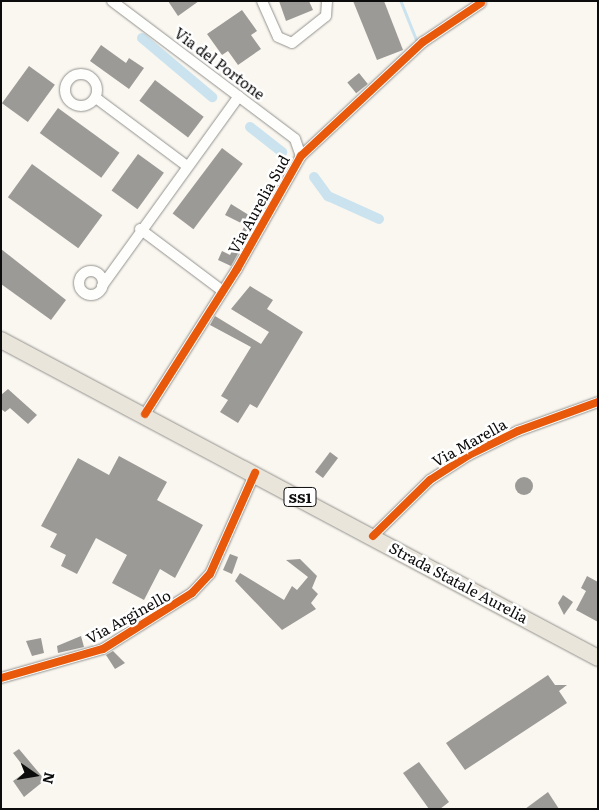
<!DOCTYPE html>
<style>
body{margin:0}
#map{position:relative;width:599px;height:810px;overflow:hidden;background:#faf7f0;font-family:Literata,serif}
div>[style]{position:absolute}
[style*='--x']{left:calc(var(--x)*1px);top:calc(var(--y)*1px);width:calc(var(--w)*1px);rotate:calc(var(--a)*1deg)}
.stream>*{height:2.5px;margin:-1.25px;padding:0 1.25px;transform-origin:1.25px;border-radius:1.25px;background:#cbe3ef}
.canal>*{height:10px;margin:-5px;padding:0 5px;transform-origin:5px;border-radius:5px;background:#cbe3ef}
.building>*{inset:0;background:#9c9a96;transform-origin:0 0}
.round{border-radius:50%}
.roads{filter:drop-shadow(0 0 1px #93928f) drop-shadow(0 0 1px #93928f)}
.minor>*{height:10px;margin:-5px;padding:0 5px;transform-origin:5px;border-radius:5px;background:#fefefd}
.minor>.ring{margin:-5px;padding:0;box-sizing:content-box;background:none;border:10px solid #fefefd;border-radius:50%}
.primary>*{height:16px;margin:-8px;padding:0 8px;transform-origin:8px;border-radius:8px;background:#eae5da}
.cycleway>*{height:8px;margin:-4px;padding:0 4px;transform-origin:4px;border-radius:4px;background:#e8590c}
span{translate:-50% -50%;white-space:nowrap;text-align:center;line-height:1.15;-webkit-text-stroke:5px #fff;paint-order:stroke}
.shield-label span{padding:1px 4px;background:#fff;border:1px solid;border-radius:4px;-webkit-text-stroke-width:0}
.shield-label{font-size:14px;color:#0c0c0c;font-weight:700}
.street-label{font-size:15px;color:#0c0c0c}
.frame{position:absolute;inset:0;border:2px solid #0c0c0c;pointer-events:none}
.north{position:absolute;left:10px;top:750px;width:50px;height:50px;-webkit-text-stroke:4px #fff;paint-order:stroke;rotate:103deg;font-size:14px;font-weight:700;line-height:20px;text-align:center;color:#0c0c0c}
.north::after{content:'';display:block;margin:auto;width:18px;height:22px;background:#0c0c0c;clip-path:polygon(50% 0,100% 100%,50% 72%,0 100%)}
</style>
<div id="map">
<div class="stream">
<i style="--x:401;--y:1;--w:43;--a:68.2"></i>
</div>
<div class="canal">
<i style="--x:142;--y:38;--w:92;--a:40.1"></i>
<i style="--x:250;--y:127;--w:41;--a:38"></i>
<i style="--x:314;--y:177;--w:24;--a:54"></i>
<i style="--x:328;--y:196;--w:56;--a:24.3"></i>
</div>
<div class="building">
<i style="clip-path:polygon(168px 1px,199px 1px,178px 16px)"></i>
<i style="clip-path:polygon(279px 1px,309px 1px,313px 10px,286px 21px)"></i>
<i style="clip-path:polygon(353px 1px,384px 1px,403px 50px,377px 60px)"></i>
<i style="clip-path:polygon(242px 10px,257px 31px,251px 35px,261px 49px,238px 65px,228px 51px,222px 55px,207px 34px)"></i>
<i style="clip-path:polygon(101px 45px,126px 63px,129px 58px,144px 68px,129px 89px,90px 61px)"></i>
<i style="left:29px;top:66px;width:32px;height:46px;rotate:36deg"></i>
<i style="left:359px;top:73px;width:14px;height:15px;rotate:51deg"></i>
<i style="left:155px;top:80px;width:61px;height:26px;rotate:37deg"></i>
<i style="left:58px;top:108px;width:76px;height:31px;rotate:36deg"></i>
<i style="left:222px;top:148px;width:26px;height:82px;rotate:37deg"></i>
<i style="left:138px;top:154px;width:32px;height:45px;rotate:36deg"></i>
<i style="left:32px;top:164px;width:87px;height:41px;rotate:36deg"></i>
<i style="clip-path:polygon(231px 204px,257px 220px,231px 266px,218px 260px,222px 251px,230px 255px,245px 225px,225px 215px)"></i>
<i style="clip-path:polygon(1px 249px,66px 300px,51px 320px,1px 284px)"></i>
<i style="clip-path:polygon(250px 286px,273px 300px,267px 309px,303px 332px,257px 408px,250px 404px,238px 423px,220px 412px,228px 400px,221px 396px,251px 347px,210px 325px,215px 316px,261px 344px,269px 332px,231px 309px)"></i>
<i style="clip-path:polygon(8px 389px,37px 415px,28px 424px,10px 408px,5px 412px,1px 409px,1px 395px)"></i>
<i style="left:330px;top:452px;width:10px;height:25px;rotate:37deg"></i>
<i style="clip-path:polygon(119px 456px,167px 482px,157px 500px,203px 525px,175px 578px,160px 569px,144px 600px,112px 583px,127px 555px,96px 538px,77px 574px,61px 566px,66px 555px,50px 547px,57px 534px,41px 526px,78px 458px,109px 475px)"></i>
<i class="round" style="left:515px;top:477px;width:18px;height:18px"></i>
<i style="clip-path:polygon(230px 554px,238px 557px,232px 574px,223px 570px)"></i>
<i style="clip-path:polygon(300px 559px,317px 576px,312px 588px,318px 594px,311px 603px,316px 609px,282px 630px,235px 581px,240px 573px,284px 600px,292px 586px,297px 590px,308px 577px,286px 560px)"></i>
<i style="clip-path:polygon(587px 576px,598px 582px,598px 622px,576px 610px,586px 591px,581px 588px)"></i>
<i style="clip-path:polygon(563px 595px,573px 602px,564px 615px,558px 603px)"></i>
<i style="clip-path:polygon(81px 636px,84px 647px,58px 653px,57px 646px)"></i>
<i style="clip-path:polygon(41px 638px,44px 653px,32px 656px,26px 641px)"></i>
<i style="clip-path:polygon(113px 651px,125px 663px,115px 669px,106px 655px)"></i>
<i style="clip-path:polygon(548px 675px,555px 685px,567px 685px,559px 691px,567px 703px,465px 770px,446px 743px)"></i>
<i style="clip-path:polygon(19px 749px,45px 780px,24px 797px,13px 781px,27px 771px,13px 753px)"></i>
<i style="clip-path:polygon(419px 762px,449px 802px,440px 809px,429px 809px,403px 773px)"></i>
<i style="clip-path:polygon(548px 792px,559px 809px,525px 809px)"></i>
</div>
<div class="roads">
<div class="minor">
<i style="--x:112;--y:1;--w:229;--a:37"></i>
<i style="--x:295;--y:139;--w:18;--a:71"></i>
<i style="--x:262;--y:1;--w:39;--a:66"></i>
<i style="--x:278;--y:37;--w:15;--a:23"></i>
<i style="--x:292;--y:43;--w:43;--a:-38.5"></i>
<i style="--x:326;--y:16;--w:15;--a:-86"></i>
<i class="ring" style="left:65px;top:74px;width:22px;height:22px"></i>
<i style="--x:96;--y:98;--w:114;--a:36.8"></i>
<i style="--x:140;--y:229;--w:100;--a:36.9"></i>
<i class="ring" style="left:79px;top:271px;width:14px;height:14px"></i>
<i style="--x:102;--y:286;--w:234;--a:-54.2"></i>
<i style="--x:145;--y:414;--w:172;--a:-57.6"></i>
<i style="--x:237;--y:269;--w:130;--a:-60.5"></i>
<i style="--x:301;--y:156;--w:167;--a:-43.1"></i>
<i style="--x:423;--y:42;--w:70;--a:-33.9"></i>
<i style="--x:373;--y:536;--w:80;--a:-44.5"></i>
<i style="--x:430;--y:480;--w:46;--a:-32.7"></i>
<i style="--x:469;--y:455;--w:55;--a:-26.1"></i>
<i style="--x:518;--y:431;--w:85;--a:-19.9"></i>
<i style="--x:1;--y:678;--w:106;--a:-15.9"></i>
<i style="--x:103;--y:649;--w:105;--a:-32.2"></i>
<i style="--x:192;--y:593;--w:26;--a:-47"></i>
<i style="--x:210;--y:574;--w:111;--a:-66"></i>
</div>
<div class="primary">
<i style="--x:1;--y:340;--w:676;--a:28.04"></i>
</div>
</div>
<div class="cycleway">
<i style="--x:145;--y:414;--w:172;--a:-57.6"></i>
<i style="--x:237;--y:269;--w:130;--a:-60.5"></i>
<i style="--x:301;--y:156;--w:167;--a:-43.1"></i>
<i style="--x:423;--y:42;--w:70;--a:-33.9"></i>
<i style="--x:373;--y:536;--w:80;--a:-44.5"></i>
<i style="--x:430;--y:480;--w:46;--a:-32.7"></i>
<i style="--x:469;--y:455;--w:55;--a:-26.1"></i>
<i style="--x:518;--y:431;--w:85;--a:-19.9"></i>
<i style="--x:1;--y:678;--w:106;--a:-15.9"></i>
<i style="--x:103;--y:649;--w:105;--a:-32.2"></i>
<i style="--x:192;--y:593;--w:26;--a:-47"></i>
<i style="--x:210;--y:574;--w:111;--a:-66"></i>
</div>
<div class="shield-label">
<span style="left:300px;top:497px">SS1</span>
</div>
<div class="street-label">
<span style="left:220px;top:63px;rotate:37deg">Via del Portone</span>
<span style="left:258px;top:204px;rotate:-61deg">Via Aurelia Sud</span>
<span style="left:469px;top:442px;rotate:-29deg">Via Marella</span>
<span style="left:459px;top:582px;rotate:28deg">Strada Statale Aurelia</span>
<span style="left:128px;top:616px;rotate:-29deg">Via Arginello</span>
</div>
<div class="frame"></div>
<div class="north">N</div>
</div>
